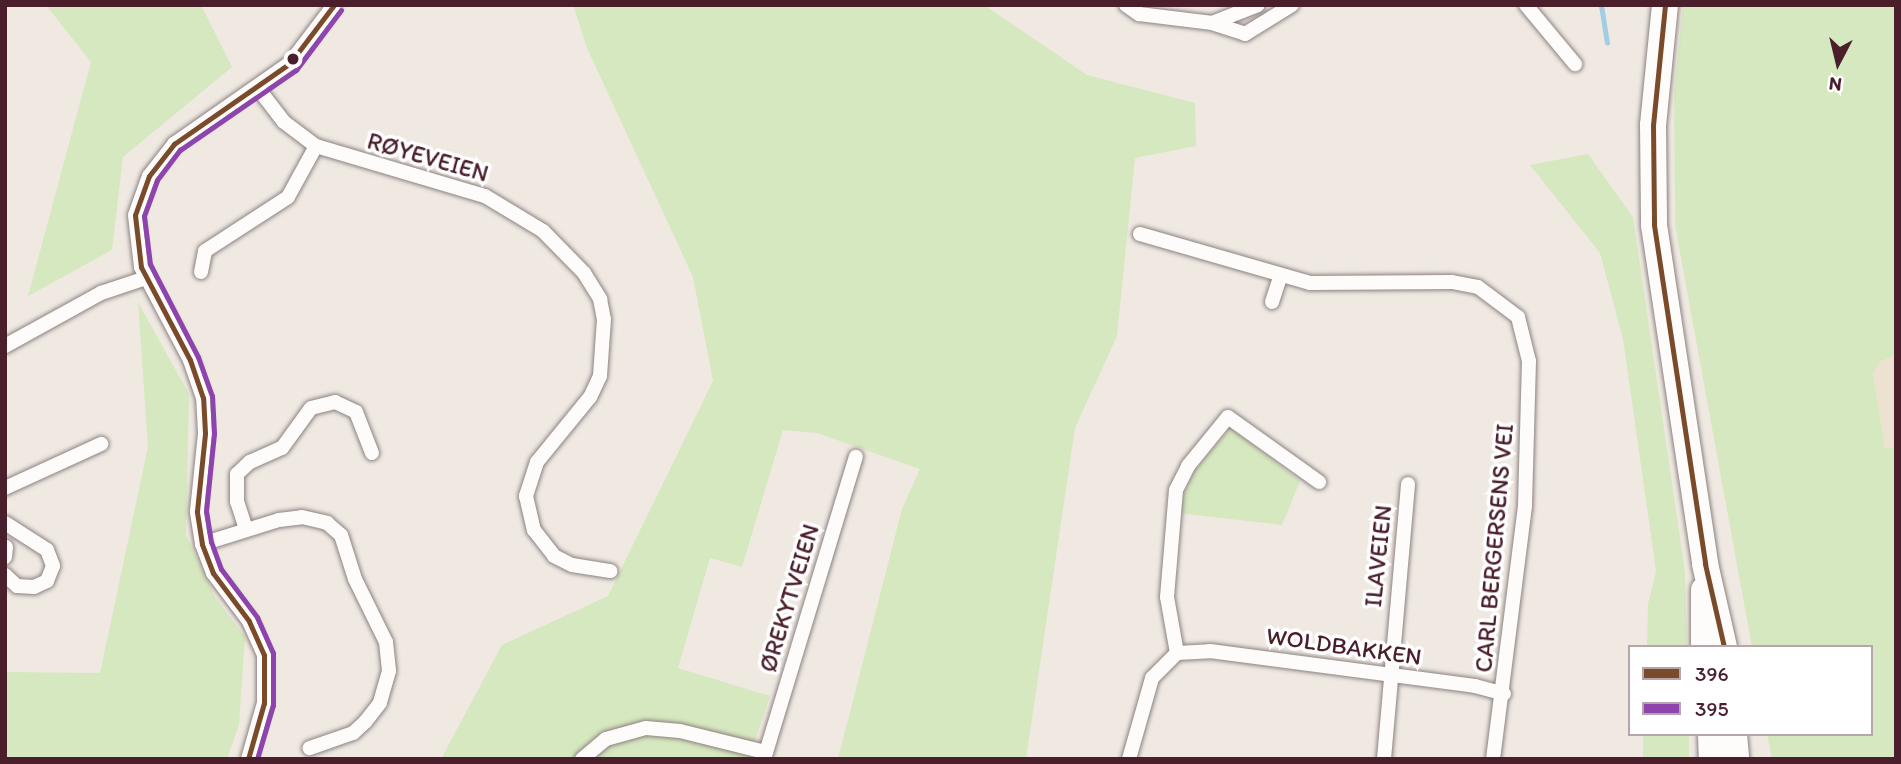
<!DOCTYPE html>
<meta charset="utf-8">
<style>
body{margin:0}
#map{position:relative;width:1901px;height:764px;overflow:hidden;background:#efe9e2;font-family:Itim,sans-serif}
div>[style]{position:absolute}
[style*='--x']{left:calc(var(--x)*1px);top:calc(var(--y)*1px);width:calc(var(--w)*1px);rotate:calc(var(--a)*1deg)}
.built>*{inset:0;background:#ede2d2}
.green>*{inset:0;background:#d6e8bf;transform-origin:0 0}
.stream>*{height:5px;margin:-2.5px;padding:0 2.5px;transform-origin:2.5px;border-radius:2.5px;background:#a3cde2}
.roads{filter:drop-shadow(0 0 2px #8d8281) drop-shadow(0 0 2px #8d8281)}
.street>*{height:14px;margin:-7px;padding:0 7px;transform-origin:7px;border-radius:7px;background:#fdfcfb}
.highway>*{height:26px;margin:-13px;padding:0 13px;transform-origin:13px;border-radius:13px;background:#fdfcfb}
.bus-1>*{height:5px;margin:-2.5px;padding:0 2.5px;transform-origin:2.5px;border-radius:2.5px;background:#7a4b2a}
.bus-2>*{height:5px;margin:-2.5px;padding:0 2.5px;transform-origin:2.5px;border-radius:2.5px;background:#8e44ad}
.dots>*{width:19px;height:19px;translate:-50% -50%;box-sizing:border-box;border:4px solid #fff;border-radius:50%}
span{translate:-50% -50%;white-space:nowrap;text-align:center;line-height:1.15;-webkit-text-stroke:7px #fff;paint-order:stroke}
.street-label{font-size:24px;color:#4a1f2b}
.frame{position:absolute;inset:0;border:7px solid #4a1f2b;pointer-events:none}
.legend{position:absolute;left:1628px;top:645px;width:245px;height:91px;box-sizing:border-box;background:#fff;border:2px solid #b7a5aa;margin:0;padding:9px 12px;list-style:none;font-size:21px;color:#4a1f2b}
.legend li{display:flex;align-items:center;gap:14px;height:35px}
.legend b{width:35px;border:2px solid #b7a5aa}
.north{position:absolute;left:1803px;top:28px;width:70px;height:70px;-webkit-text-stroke:5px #fff;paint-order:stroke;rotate:187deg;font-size:19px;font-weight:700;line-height:28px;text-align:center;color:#4a1f2b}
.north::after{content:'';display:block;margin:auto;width:24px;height:32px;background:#4a1f2b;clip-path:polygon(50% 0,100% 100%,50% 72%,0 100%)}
</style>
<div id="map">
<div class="built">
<i style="clip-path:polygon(1896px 355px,1896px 446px,1885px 449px,1873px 371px,1881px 361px)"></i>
</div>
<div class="green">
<i style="clip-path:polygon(46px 5px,201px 5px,232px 67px,123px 157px,112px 250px,28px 296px,91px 62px)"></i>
<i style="clip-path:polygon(573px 5px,984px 5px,1087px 75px,1195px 103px,1196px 146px,1135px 158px,1117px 336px,1075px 428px,1026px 759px,838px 759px,902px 509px,920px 469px,817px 433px,783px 430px,742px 567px,710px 558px,678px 668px,770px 696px,749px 759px,441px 759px,502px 645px,608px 596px,713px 381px,693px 277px,587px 48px)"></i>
<i style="clip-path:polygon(1683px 5px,1896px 5px,1896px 355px,1881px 361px,1873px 372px,1885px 449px,1896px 446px,1896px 759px,1772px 759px,1767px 734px,1871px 734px,1871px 647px,1752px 647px,1675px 225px,1674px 93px)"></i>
<i style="clip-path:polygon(1588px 154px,1633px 217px,1685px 571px,1687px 647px,1647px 647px,1648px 604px,1656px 571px,1623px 339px,1600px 253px,1530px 165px)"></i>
<i style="clip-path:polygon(138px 302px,189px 394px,186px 535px,215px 597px,245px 637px,239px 725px,227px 759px,5px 759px,5px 672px,100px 673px,148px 447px)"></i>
<i style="clip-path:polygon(1231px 428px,1300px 481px,1282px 525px,1178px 513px,1192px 474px)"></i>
<i style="left:1643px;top:734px;width:46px;height:25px"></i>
</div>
<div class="stream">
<i style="--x:1601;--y:5;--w:38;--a:81"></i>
</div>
<div class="roads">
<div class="street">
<i style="--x:1126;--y:5;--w:16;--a:35"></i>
<i style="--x:1139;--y:14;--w:74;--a:7"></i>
<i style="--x:1212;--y:23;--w:49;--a:-21.4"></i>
<i style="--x:1526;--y:5;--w:77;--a:50.3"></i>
<i style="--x:1212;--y:23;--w:35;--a:18"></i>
<i style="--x:1245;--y:34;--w:55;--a:-31.7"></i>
<i style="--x:257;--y:87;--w:44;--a:52.4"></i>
<i style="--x:284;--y:122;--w:40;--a:37"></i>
<i style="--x:316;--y:146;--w:176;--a:16.5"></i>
<i style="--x:485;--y:196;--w:68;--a:31.1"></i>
<i style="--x:543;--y:231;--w:59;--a:45.7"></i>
<i style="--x:584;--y:273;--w:31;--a:58"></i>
<i style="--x:600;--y:299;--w:20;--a:79"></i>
<i style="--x:604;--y:319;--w:57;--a:94"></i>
<i style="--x:600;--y:376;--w:23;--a:115"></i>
<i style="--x:590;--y:397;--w:84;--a:129.2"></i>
<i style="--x:537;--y:462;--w:36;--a:108"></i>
<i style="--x:526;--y:496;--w:35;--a:77"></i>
<i style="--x:534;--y:530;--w:33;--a:52"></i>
<i style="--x:554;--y:556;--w:20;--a:27"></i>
<i style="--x:572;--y:565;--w:39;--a:9"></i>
<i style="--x:1140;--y:234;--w:177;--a:16.1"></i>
<i style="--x:1310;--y:283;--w:142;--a:-0.4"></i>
<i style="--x:1452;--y:282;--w:26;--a:11"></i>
<i style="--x:1478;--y:287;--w:50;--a:36.9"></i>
<i style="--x:1518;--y:317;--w:45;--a:76"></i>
<i style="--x:1529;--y:361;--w:145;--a:91.6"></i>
<i style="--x:1525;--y:506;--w:255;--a:97.2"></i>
<i style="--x:201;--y:272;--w:21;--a:-79"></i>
<i style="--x:205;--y:251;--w:99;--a:-33"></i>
<i style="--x:288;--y:197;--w:58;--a:-61.2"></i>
<i style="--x:1272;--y:302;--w:26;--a:-72"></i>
<i style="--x:5;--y:346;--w:110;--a:-28.9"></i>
<i style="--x:101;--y:293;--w:47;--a:-18.4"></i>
<i style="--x:5;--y:488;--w:106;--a:-24.6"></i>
<i style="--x:5;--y:523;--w:50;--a:32.7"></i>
<i style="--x:47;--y:550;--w:17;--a:69"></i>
<i style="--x:53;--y:566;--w:16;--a:112"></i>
<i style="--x:47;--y:581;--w:14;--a:155"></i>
<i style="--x:34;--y:587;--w:17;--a:-177"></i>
<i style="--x:17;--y:586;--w:16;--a:-137"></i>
<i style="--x:246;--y:529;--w:28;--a:-108"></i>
<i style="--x:237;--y:502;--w:28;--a:-90"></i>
<i style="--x:237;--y:474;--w:18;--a:-43"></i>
<i style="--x:250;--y:462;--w:35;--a:-24"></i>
<i style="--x:282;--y:448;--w:49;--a:-54.1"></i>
<i style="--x:311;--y:408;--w:25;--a:-14"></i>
<i style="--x:335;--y:402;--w:23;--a:25"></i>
<i style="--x:356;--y:412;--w:44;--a:68.7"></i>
<i style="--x:202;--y:544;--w:81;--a:-17.3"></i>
<i style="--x:279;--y:520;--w:23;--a:-7"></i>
<i style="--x:302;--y:517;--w:26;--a:13"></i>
<i style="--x:327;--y:523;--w:18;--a:41"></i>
<i style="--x:341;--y:535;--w:46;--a:72.3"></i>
<i style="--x:355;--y:579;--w:70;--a:63.8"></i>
<i style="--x:386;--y:642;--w:29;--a:84"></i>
<i style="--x:389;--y:671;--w:33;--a:106"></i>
<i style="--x:380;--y:703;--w:24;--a:128"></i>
<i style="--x:365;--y:722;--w:16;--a:137"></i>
<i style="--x:353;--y:733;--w:46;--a:160.8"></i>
<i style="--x:5;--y:557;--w:10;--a:-84"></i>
<i style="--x:1177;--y:653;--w:57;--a:-100.1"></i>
<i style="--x:1167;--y:597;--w:107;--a:-85.2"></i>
<i style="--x:1176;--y:490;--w:27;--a:-63"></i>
<i style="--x:1188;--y:466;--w:63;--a:-50.8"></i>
<i style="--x:1228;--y:417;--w:112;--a:35.5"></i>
<i style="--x:248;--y:759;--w:58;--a:-74.1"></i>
<i style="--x:264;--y:703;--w:48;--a:-90"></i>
<i style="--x:264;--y:655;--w:37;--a:-114"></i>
<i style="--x:249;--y:621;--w:60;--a:-126.9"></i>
<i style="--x:213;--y:573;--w:31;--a:-111"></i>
<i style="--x:202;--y:544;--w:33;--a:-99"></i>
<i style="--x:197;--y:511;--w:78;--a:-84.1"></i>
<i style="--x:205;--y:433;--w:35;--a:-93"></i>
<i style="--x:203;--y:398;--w:40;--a:-108.9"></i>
<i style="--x:190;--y:360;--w:105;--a:-117.8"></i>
<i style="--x:141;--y:267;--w:52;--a:-96.6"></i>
<i style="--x:135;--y:215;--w:41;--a:-70.3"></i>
<i style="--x:149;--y:176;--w:41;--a:-52"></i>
<i style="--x:174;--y:144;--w:141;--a:-34.9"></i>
<i style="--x:290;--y:63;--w:73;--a:-52.8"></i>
<i style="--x:582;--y:759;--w:31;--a:-40"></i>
<i style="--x:606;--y:739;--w:41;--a:-15.4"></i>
<i style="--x:646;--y:728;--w:34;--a:5"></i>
<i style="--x:680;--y:731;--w:88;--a:13.9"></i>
<i style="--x:764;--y:759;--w:316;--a:-73.1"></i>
<i style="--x:1129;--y:759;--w:84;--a:-74.1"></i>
<i style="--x:1152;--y:678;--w:35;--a:-45"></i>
<i style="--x:1177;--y:653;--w:33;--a:-3"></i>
<i style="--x:1210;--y:651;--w:267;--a:7.5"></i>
<i style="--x:1475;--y:686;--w:30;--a:15"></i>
<i style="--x:1384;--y:759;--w:276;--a:-85"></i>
</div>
<div class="highway">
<i style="--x:1665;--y:5;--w:121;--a:95.7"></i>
<i style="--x:1653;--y:125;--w:100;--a:89.4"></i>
<i style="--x:1654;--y:225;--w:343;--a:81.4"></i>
<i style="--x:1705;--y:564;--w:85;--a:77.1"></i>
<i style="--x:1704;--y:647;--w:57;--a:-90"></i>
<i style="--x:1711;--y:734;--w:25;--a:88"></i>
<i style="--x:1734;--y:734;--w:25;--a:85"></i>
</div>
</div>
<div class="bus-1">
<i style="--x:1665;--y:5;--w:121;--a:95.7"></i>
<i style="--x:1653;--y:125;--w:100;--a:89.4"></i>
<i style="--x:1654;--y:225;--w:343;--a:81.4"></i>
<i style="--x:1705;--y:564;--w:85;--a:77.1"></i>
<i style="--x:248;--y:759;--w:58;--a:-74.1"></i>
<i style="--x:264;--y:703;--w:48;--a:-90"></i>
<i style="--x:264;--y:655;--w:37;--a:-114"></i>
<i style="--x:249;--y:621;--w:60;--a:-126.9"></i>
<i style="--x:213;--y:573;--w:31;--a:-111"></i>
<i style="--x:202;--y:544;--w:33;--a:-99"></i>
<i style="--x:197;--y:511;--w:78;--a:-84.1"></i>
<i style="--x:205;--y:433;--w:35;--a:-93"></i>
<i style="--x:203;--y:398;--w:40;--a:-108.9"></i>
<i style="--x:190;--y:360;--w:105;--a:-117.8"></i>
<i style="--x:141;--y:267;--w:52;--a:-96.6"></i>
<i style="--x:135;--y:215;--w:41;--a:-70.3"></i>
<i style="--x:149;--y:176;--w:41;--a:-52"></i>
<i style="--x:174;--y:144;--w:141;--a:-34.9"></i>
<i style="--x:290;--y:63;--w:73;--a:-52.8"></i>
</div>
<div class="bus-2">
<i style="--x:257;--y:759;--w:56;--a:-73.5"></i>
<i style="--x:273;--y:705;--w:52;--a:-90"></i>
<i style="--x:273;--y:653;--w:39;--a:-114"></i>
<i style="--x:257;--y:617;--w:60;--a:-126.9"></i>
<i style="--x:221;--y:569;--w:29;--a:-110"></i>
<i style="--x:211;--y:542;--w:31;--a:-99"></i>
<i style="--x:206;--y:511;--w:78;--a:-84.1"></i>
<i style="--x:214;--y:433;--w:37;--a:-93"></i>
<i style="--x:212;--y:396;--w:41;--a:-109.7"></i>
<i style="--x:198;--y:357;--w:105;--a:-117.3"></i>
<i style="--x:150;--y:264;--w:48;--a:-97.1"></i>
<i style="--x:144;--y:216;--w:38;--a:-70"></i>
<i style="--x:157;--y:180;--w:38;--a:-53"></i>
<i style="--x:180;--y:150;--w:141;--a:-34.6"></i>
<i style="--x:296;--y:70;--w:75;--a:-53.1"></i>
</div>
<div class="dots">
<i style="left:293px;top:59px;background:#4a1f2b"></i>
</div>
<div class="street-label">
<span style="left:428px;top:157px;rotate:16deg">RØYEVEIEN</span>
<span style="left:1494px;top:548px;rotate:-85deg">CARL BERGERSENS VEI</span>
<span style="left:1378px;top:556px;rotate:-84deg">ILAVEIEN</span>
<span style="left:789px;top:598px;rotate:-73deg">ØREKYTVEIEN</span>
<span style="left:1344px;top:646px;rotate:8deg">WOLDBAKKEN</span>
</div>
<div class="frame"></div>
<ul class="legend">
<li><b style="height:9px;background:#7a4b2a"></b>396</li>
<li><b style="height:9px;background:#8e44ad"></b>395</li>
</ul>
<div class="north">N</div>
</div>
